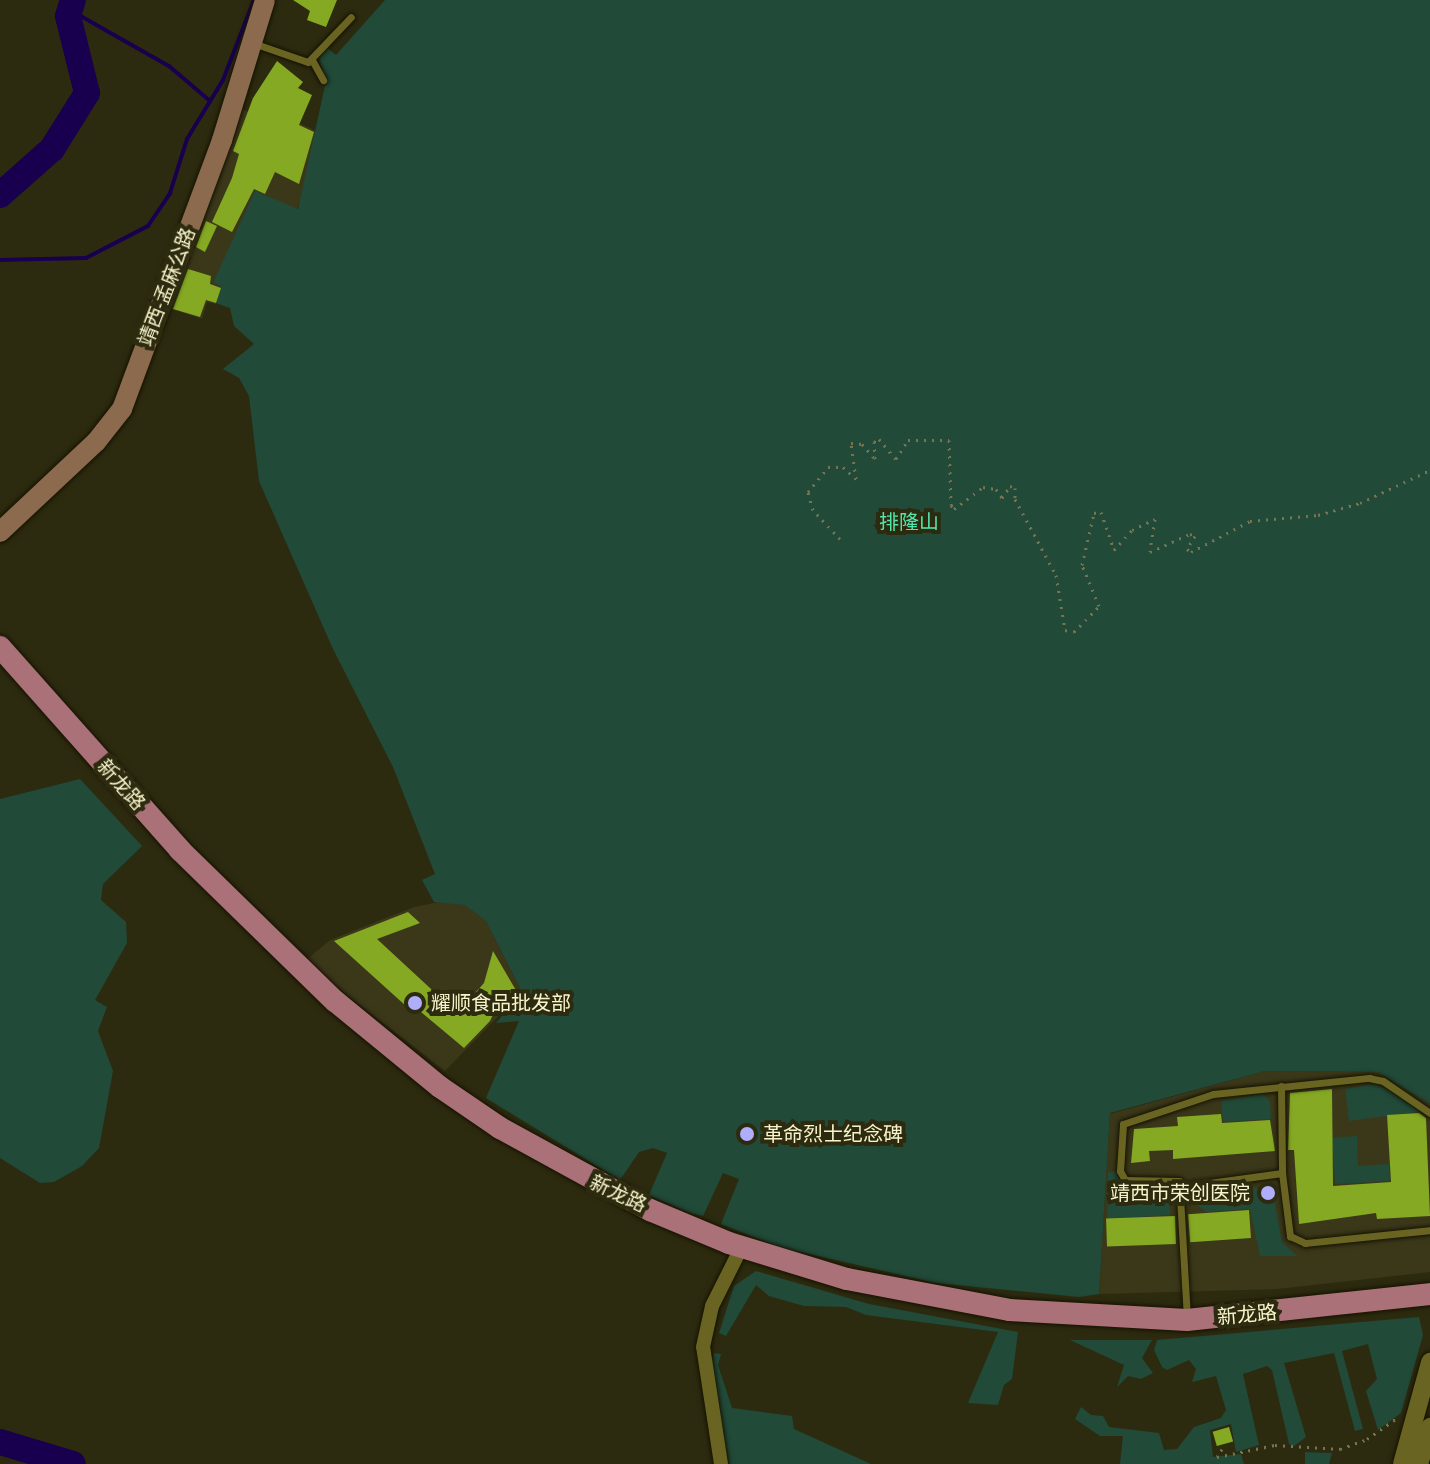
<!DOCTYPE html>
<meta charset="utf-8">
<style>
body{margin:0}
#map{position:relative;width:1430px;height:1464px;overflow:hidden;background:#2d2b0f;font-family:"Roboto Condensed","Noto Sans SC",sans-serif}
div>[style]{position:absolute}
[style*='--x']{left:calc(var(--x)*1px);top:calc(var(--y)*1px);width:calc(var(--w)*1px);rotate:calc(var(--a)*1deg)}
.built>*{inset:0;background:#3b381a}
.green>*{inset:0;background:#214a39}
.stream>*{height:4px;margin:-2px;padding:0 2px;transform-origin:2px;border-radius:2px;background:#18004f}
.river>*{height:26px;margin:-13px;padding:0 13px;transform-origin:13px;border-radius:13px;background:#18004f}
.building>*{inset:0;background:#85a923;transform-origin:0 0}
.path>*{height:3px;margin-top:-1.5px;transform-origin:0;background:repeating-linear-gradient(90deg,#777453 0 2px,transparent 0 8px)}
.roads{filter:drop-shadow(0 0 2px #161300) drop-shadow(0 0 2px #161300)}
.service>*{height:7px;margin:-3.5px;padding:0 3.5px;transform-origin:3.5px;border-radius:3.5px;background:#6a6422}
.minor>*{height:14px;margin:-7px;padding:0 7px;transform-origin:7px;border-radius:7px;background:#6a6422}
.tertiary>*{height:18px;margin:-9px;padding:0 9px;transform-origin:9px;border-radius:9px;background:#6a6422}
.secondary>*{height:20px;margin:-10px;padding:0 10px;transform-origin:10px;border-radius:10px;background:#8b6a4d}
.primary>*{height:22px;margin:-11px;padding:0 11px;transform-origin:11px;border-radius:11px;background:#ab7178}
.dots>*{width:22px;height:22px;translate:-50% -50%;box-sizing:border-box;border:4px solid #2d2b0f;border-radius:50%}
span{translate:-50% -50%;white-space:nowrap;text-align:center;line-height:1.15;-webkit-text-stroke:8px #2d2b0f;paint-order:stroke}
.street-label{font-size:20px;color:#f7f3ca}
.park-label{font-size:20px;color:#52e6ad}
.poi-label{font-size:20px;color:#f7f3ca}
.left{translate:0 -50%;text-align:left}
.right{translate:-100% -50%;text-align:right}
</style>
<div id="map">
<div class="built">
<i style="clip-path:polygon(242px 109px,285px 128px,291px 119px,316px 131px,311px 163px,297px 210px,213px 283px,222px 286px,216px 304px,207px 302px,202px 319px,166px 307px)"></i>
<i style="clip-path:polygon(449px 900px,466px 905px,486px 921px,522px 992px,445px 1071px,304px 962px,330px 940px,414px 907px)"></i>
<i style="clip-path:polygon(1265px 1071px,1378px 1072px,1430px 1104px,1430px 1272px,1277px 1289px,1099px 1294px,1110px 1114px)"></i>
</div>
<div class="green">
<i style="clip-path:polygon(385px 0,1430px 0,1430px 1104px,1378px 1072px,1265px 1071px,1110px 1113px,1099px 1294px,1079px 1297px,936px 1283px,779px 1247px,721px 1224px,739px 1179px,723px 1173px,703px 1216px,690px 1213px,649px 1195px,667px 1153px,653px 1148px,639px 1152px,620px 1180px,486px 1098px,519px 1021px,496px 1023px,522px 992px,486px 921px,465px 905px,434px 902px,422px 880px,435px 874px,393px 767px,333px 649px,259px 481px,249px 396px,239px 378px,223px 369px,254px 344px,234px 326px,230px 308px,216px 303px,221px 286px,213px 283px,255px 191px,298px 209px,326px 81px,319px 58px,326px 47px,336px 55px)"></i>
<i style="clip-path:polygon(80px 779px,142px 846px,103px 884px,101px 900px,126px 922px,127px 943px,95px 1000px,107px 1007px,98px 1031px,113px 1071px,99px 1148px,82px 1166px,54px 1182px,40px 1183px,0 1158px,0 799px)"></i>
<i style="clip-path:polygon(1373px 1084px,1380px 1086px,1424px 1111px,1349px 1121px,1345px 1089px)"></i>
<i style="clip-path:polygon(1263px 1094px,1270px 1101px,1271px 1119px,1223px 1122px,1221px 1101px)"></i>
<i style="clip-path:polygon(1357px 1136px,1358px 1166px,1389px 1164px,1390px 1181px,1335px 1184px,1332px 1138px)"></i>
<i style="clip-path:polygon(1115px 1171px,1125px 1189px,1163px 1190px,1170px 1198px,1170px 1215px,1107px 1219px,1108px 1173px)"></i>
<i style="clip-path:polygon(1251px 1185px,1274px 1198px,1282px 1242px,1297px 1256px,1260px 1256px,1250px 1209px,1206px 1212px,1193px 1202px,1197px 1193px)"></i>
<i style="clip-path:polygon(756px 1271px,869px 1304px,1018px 1332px,1012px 1379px,1004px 1385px,998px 1405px,968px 1403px,998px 1332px,866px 1315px,846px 1307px,804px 1306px,769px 1296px,756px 1285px,726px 1336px,719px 1333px,734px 1286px)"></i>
<i style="clip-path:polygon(1419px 1317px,1423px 1335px,1401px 1413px,1378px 1430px,1366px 1391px,1377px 1379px,1368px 1344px,1342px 1351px,1363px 1429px,1355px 1431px,1334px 1353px,1284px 1363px,1306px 1437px,1294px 1446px,1289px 1444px,1272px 1370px,1267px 1366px,1243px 1374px,1259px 1445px,1236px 1452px,1231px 1424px,1210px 1430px,1213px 1457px,1241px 1454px,1244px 1464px,1120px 1464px,1123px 1436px,1100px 1436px,1075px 1419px,1081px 1407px,1091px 1415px,1103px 1416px,1109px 1427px,1159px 1433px,1164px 1450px,1177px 1449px,1194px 1427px,1221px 1418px,1226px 1410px,1216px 1376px,1192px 1382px,1196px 1369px,1189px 1360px,1167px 1370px,1162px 1367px,1154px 1350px,1157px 1340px)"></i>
<i style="clip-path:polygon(1070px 1340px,1152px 1340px,1142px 1358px,1153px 1373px,1141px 1379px,1128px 1376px,1117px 1387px,1124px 1365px)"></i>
<i style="clip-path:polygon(714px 1353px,721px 1354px,718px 1365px,732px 1408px,792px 1416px,794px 1429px,871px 1464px,729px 1464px,711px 1366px)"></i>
<i style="clip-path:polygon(1305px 1452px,1327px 1453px,1332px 1453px,1329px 1464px,1305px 1464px)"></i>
</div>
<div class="stream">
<i style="--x:70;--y:10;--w:114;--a:29.5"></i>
<i style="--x:169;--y:66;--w:54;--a:40.5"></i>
<i style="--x:0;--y:260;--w:86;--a:-1.3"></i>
<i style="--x:86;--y:258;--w:70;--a:-27.3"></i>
<i style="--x:148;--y:226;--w:40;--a:-56"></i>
<i style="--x:170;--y:193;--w:57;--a:-72.5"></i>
<i style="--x:187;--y:139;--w:69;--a:-58.6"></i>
<i style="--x:223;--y:80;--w:86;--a:-68.8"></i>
</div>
<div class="river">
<i style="--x:0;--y:195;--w:69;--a:-41.5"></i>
<i style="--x:52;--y:149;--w:66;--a:-58"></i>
<i style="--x:87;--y:93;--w:79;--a:-103.9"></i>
<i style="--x:68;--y:16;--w:17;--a:-73"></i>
<i style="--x:0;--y:1442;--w:76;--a:16.8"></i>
</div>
<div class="building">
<i style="clip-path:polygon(293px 0,337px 0,326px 27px,307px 20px,310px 11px)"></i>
<i style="clip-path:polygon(277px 61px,303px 82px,298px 88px,312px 95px,299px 125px,314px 132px,299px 184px,275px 172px,265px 194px,254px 189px,232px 232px,212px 222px,232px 178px,239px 154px,233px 151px,253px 98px)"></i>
<i style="clip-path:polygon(206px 221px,217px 226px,205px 252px,196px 247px)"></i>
<i style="clip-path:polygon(188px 269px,211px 276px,210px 284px,221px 288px,216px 303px,206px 300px,200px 317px,173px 309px)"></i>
<i style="clip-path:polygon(408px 912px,420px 923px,377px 939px,457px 1013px,484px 983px,493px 951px,517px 992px,497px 1006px,490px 1021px,464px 1048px,409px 1002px,406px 1006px,334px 941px)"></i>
<i style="clip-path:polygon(1332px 1089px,1333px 1186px,1391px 1182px,1387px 1115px,1419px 1113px,1426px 1118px,1430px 1216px,1377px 1219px,1376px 1213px,1299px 1224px,1294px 1150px,1288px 1150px,1290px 1093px)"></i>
<i style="clip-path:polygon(1221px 1114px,1222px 1123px,1270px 1120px,1275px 1151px,1173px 1159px,1173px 1150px,1149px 1151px,1150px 1161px,1131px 1163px,1134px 1129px,1178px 1126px,1177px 1117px)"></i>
<i style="left:1249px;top:1210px;width:28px;height:61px;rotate:86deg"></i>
<i style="left:1175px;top:1216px;width:28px;height:69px;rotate:88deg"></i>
<i style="left:1229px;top:1427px;width:15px;height:17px;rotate:74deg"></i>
</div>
<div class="path">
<i style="--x:840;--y:539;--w:40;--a:-133"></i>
<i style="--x:813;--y:510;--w:19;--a:-106"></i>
<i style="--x:808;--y:492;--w:32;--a:-51"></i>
<i style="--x:828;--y:467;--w:15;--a:0"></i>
<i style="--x:843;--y:467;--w:18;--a:43"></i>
<i style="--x:856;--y:479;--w:36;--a:-98"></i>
<i style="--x:851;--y:443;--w:11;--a:5"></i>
<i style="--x:862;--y:444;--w:20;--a:49"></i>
<i style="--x:875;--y:459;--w:17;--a:-93"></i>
<i style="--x:874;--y:442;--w:6;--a:-31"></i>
<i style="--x:879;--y:439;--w:26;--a:50"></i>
<i style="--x:896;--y:459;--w:22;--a:-58"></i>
<i style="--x:908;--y:440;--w:41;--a:0"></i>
<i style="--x:949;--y:440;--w:65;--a:88.2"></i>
<i style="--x:951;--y:505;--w:5;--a:53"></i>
<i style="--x:954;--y:509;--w:36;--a:-37"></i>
<i style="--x:983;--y:487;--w:13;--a:9"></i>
<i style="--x:996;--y:489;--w:11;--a:56"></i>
<i style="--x:1002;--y:498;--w:14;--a:-56"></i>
<i style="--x:1010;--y:486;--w:5;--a:22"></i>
<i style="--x:1015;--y:488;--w:11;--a:90"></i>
<i style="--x:1015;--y:499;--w:86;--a:61.7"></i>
<i style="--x:1056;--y:575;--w:56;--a:80.7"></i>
<i style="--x:1065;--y:630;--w:9;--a:13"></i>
<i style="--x:1074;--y:632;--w:36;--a:-46"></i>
<i style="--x:1099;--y:606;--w:44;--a:-112.5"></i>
<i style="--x:1082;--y:565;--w:53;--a:-77"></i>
<i style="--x:1094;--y:513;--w:7;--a:-8"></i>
<i style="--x:1101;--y:512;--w:40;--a:71.1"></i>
<i style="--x:1114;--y:550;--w:27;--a:-48"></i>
<i style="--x:1132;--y:530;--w:25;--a:-26"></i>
<i style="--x:1155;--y:519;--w:33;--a:99"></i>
<i style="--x:1150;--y:552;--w:44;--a:-24.2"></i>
<i style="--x:1190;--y:534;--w:5;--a:22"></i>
<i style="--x:1195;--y:536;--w:15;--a:122"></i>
<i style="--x:1187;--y:549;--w:5;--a:37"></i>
<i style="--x:1191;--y:552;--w:67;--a:-27.7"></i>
<i style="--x:1250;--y:521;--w:68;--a:-5"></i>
<i style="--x:1318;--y:515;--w:44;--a:-15.9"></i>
<i style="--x:1360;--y:503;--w:77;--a:-25.2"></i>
<i style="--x:1222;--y:1449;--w:9;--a:122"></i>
<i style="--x:1217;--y:1457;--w:59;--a:-11.7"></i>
<i style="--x:1275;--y:1445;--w:65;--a:3.5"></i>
<i style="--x:1340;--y:1449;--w:29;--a:-20"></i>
<i style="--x:1367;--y:1439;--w:38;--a:-35"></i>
</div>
<div class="roads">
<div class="service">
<i style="--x:253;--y:43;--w:58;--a:19.1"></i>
<i style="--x:308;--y:62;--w:62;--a:-46.3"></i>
<i style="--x:312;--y:60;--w:23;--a:61"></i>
<i style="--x:1281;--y:1086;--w:87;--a:89.3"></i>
<i style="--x:1282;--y:1173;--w:64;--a:82.8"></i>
<i style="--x:1290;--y:1236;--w:17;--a:25"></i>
<i style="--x:1305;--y:1243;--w:126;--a:-5.9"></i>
<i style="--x:1180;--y:1187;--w:103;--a:-7.8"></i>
<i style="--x:1187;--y:1318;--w:137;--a:-93.3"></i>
<i style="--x:1179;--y:1181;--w:54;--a:-178.9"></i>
<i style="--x:1125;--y:1180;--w:10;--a:-119"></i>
<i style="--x:1120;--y:1171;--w:47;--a:-86.3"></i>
<i style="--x:1123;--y:1124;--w:95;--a:-18.4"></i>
<i style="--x:1213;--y:1094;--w:157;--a:-5.9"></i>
<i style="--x:1369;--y:1078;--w:14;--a:12"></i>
<i style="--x:1383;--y:1081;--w:57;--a:34.2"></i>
</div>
<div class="minor">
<i style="--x:721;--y:1464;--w:118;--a:-98.7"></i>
<i style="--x:703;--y:1347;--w:42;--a:-77.6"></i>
<i style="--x:712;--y:1306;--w:67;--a:-63.4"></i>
</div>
<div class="tertiary">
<i style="--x:1402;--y:1464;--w:106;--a:-74.6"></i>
<i style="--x:1419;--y:1464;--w:39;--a:-73"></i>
</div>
<div class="secondary">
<i style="--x:0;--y:532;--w:132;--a:-43.2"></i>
<i style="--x:96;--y:442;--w:42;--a:-51.8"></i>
<i style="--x:122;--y:409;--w:287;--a:-69.6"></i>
<i style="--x:222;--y:140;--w:146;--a:-72.9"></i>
</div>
<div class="primary">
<i style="--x:0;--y:647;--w:271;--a:48.4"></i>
<i style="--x:180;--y:850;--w:216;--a:44.3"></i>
<i style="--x:335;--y:1001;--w:136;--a:39.3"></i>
<i style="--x:440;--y:1087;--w:73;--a:34.3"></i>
<i style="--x:500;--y:1128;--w:171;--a:28.7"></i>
<i style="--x:650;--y:1210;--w:86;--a:22.7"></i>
<i style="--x:729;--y:1243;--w:123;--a:17"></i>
<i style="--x:847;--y:1279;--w:165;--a:10.8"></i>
<i style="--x:1009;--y:1310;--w:178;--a:3.2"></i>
<i style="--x:1187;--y:1320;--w:244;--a:-6.1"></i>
</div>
</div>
<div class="dots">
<i style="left:415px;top:1003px;background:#afaefa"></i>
<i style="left:747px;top:1134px;background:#afaefa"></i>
<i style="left:1268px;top:1193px;background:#afaefa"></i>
</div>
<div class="street-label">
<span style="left:167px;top:287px;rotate:-69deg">靖西-孟麻公路</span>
<span style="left:121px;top:785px;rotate:48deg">新龙路</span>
<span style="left:618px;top:1194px;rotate:25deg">新龙路</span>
<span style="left:1247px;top:1315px;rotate:-5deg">新龙路</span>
</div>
<div class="park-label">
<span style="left:909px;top:522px">排隆山</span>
</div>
<div class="poi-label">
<span class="left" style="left:431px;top:1003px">耀顺食品批发部</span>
<span class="left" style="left:763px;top:1134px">革命烈士纪念碑</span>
<span class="right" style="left:1250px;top:1193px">靖西市荣创医院</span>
</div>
</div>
